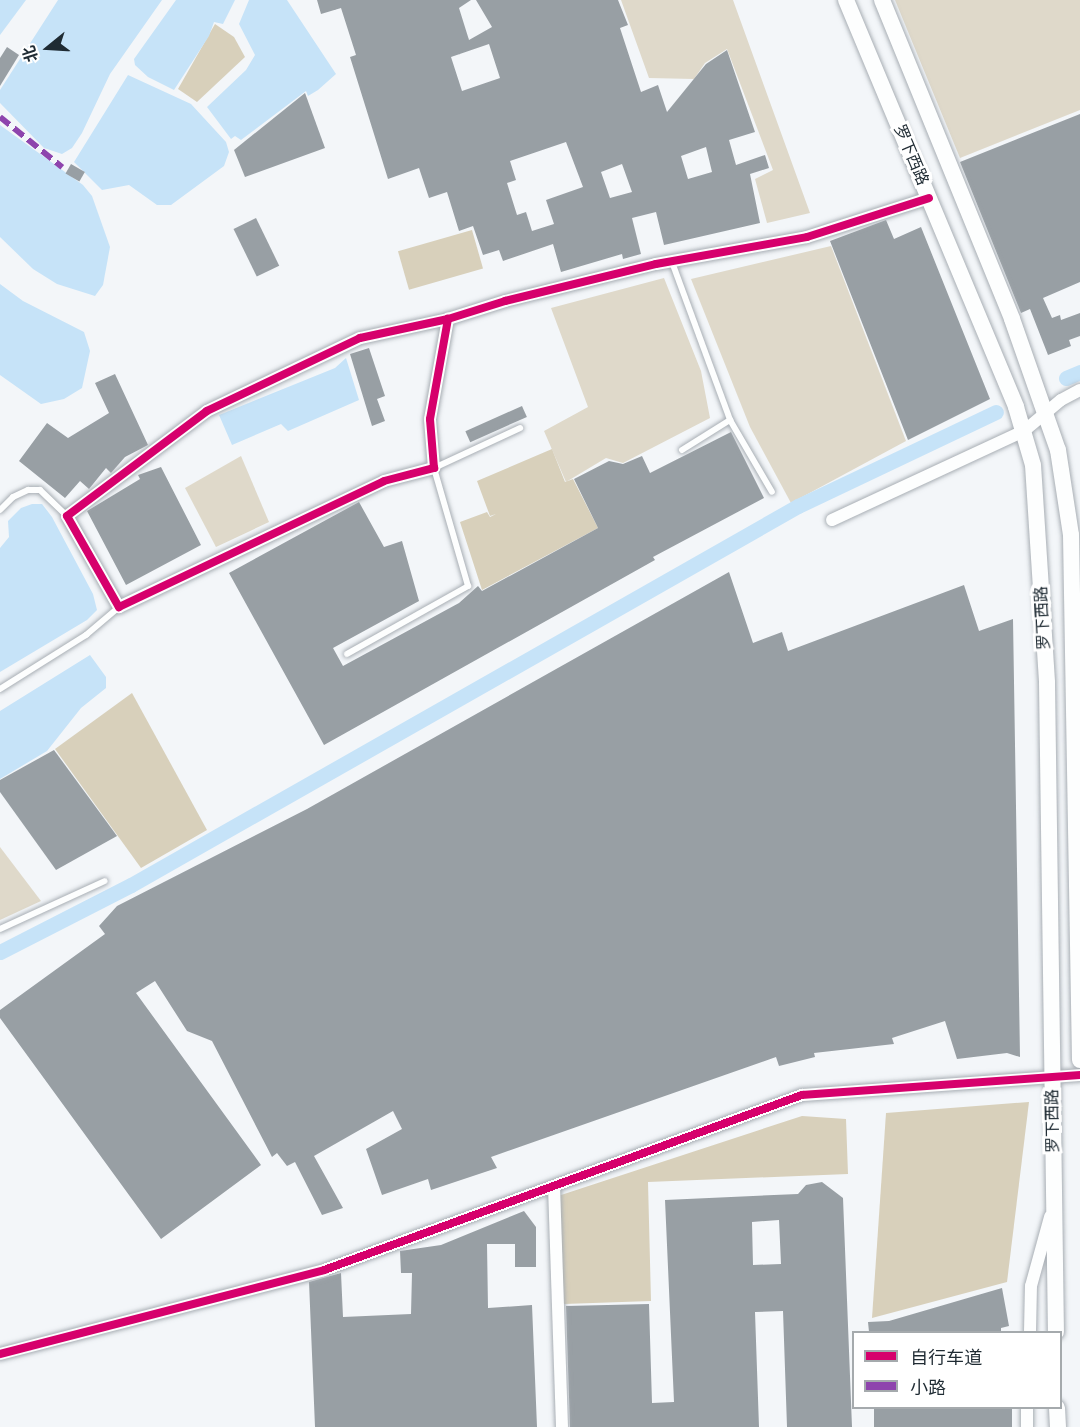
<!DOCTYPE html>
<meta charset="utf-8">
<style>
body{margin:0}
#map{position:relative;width:1080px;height:1427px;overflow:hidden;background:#f3f6f9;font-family:"Public Sans","Noto Sans SC",sans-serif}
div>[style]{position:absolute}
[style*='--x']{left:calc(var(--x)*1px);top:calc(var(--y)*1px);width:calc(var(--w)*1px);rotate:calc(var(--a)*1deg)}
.green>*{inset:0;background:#dfd9ca}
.forest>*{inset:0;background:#d8d0bb;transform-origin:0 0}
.water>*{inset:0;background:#c6e3f8}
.canal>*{height:15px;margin:-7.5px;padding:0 7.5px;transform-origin:7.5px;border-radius:7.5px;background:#c6e3f8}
.building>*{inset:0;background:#989fa4;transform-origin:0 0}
.roads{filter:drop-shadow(0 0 2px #a8aeb4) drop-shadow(0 0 2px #a8aeb4)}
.lane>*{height:6px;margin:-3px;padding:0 3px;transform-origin:3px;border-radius:3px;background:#fdfefe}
.street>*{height:12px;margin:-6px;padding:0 6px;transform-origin:6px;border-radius:6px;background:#fdfefe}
.secondary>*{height:16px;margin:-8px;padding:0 8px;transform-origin:8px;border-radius:8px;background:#fdfefe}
.quiet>*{height:6px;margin-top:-3px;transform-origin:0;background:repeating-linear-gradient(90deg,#8e44ad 0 12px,transparent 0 18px)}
.cycleway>*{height:8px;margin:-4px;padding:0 4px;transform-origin:4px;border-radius:4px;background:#d6006c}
span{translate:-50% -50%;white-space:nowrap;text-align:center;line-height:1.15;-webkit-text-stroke:6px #fff;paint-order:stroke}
.street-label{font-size:16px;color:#1f2b33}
.legend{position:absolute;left:852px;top:1331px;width:210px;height:78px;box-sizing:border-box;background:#fff;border:2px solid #a5aaad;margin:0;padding:8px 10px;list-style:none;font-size:18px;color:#1f2b33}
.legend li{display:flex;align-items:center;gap:12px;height:30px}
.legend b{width:30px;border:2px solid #a5aaad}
.north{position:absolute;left:18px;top:18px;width:60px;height:60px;-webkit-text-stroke:4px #fff;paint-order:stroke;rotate:252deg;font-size:16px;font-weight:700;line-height:24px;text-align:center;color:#1f2b33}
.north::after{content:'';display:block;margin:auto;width:21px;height:27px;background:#1f2b33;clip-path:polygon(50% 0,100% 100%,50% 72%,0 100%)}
</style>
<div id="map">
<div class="green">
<i style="clip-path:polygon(621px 0,733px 0,810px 213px,767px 223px,755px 179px,773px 170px,727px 49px,705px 63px,694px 79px,649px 78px)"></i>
<i style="clip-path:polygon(895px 0,1080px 0,1080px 110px,960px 158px)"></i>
<i style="clip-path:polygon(831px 246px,906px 441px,791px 503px,750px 427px,691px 279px)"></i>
<i style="clip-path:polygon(664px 278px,701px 371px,710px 418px,623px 463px,606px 458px,566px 482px,544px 431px,588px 407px,551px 308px)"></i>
<i style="clip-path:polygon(241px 456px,269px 522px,216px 547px,185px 488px)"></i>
<i style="clip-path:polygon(0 847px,41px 901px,0 920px)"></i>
</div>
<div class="forest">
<i style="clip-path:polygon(215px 24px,234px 37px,245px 57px,197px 102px,178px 89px)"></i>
<i style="left:472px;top:230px;width:40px;height:77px;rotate:74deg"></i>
<i style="clip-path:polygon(552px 449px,565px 482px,573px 479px,598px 528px,482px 590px,460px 522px,487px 512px,490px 517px,496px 514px,490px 516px,477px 481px)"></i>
<i style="clip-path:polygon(132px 693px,207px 830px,141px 868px,55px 749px)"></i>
<i style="clip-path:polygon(1029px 1102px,1007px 1282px,872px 1318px,886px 1113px)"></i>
<i style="clip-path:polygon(802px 1116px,846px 1119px,848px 1174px,648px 1182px,651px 1301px,564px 1304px,558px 1196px)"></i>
</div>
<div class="water">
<i style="clip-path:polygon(0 0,26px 0,0 35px)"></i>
<i style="clip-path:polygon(58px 0,162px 0,110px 74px,82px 133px,72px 148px,62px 154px,44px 148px,0 103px,0 90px)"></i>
<i style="clip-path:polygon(176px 0,235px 0,223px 24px,214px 22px,209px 36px,174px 90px,148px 77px,135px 65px,134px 59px)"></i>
<i style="clip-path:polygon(249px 0,287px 0,336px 74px,318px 90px,308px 96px,306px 91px,241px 140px,235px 136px,231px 139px,207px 107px,246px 70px,255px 55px,239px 24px)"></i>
<i style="clip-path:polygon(128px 75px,191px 104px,226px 142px,229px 152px,224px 166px,171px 205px,157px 205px,129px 185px,102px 190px,74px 162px)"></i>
<i style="clip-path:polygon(0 125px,83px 185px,92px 196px,110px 247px,103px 285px,95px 296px,57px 284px,33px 269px,0 237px)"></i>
<i style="clip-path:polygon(0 284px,23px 301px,84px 332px,90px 351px,82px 388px,64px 399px,41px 404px,0 375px)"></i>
<i style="clip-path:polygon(346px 358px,359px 400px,288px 431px,281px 424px,232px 445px,219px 415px,335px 368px)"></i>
<i style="clip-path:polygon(32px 504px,42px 504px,52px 517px,93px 594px,97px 610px,87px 620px,0 672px,0 548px,9px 537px,8px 521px,21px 508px)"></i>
<i style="clip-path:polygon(90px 655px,106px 677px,106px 688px,81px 708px,47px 751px,0 779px,0 711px)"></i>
</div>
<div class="canal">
<i style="--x:1066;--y:378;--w:15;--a:-23"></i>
<i style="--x:0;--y:952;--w:147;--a:-27.1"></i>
<i style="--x:131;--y:885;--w:767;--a:-29.61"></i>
<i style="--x:798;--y:506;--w:219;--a:-25.4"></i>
</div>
<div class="building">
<i style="clip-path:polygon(evenodd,317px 0,471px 0,459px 8px,469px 40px,492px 27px,476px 0,618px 0,628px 25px,620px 28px,641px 92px,658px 85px,667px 112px,706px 64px,727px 50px,755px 132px,729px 140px,736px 165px,765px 155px,769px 168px,750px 174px,760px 223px,664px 245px,656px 212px,632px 218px,641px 254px,623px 259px,622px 254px,561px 272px,553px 244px,503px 261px,499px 250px,483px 255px,473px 226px,459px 231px,447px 192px,429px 198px,419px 168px,388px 179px,350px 57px,356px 55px,341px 8px,321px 14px,317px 0,489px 44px,500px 78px,462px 91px,451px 57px,489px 44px,317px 0,566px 142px,583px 187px,546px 200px,554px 224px,532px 231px,526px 212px,517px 215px,507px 183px,516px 180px,510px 161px,566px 142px,317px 0,706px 147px,712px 172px,688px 179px,681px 156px,706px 147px,317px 0,622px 164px,632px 192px,610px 198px,601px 172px,622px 164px)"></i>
<i style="clip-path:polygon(7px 47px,19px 55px,0 86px,0 58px)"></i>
<i style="clip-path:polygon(305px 93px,325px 148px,245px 177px,234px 150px)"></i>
<i style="clip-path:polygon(1080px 114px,1080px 282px,1043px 298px,1052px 318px,1060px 315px,1061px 320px,1080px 313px,1080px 336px,1069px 340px,1071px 346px,1048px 355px,1030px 309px,1021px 313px,960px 162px)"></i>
<i style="left:71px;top:164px;width:16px;height:11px;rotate:30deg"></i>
<i style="left:256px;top:218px;width:53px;height:25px;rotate:64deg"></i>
<i style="clip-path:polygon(886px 220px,894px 239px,921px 227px,990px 399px,908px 440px,830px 241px)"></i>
<i style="clip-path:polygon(369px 348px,385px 396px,377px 399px,385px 421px,372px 426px,350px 354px)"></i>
<i style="clip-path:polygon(115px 374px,148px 445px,125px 457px,111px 473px,106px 468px,89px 489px,80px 481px,65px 498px,19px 461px,47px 423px,68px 438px,109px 413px,95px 383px)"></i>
<i style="left:522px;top:406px;width:12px;height:62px;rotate:66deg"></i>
<i style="clip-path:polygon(731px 432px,764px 498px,653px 557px,655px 560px,324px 745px,229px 573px,359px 502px,384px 547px,402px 541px,419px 601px,333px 648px,343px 666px,459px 603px,478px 586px,482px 591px,598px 528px,574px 479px,609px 461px,623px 464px,642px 456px,650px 473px)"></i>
<i style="clip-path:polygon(161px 467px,201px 545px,126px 585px,87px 511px,140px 479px,138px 475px)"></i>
<i style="clip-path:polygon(729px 572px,753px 643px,782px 632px,788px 651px,964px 585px,979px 631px,1013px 619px,1020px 1057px,1007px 1053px,957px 1059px,945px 1021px,892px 1038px,894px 1044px,814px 1053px,815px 1057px,779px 1066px,776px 1057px,491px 1157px,497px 1168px,431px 1190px,428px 1179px,382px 1195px,366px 1149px,402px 1129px,393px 1111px,314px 1156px,343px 1208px,322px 1215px,295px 1162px,287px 1166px,277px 1153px,272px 1157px,212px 1041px,187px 1031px,155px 981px,136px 993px,261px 1165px,161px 1239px,0 1018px,0 1010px,105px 934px,99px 926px,117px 906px,307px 809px)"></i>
<i style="clip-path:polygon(54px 750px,117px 836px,56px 870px,0 792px,0 780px)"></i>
<i style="clip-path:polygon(evenodd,822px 1182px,843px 1198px,852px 1427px,787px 1427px,783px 1311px,755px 1312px,759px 1427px,570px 1427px,566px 1306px,649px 1304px,652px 1403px,674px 1402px,665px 1200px,798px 1194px,806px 1185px,822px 1182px,779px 1220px,781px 1264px,753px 1265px,752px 1222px,779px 1220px)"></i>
<i style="clip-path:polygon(524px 1211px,536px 1227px,536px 1267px,515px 1267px,515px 1244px,487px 1244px,488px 1308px,532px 1305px,537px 1427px,315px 1427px,309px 1282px,341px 1273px,343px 1317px,411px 1314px,412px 1273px,401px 1273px,400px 1251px,441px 1245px)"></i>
<i style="clip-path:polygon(1002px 1288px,1009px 1326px,1001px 1328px,1001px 1332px,869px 1332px,868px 1322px,889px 1321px)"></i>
<i style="left:874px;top:1407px;width:138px;height:20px"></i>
</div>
<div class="roads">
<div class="lane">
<i style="--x:672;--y:262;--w:168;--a:69.8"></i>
<i style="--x:730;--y:420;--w:83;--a:59.7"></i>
<i style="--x:682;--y:450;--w:57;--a:-32"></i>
<i style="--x:0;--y:510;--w:18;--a:-45"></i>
<i style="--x:13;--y:497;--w:17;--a:-25"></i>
<i style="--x:28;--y:490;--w:12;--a:0"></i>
<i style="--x:40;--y:490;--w:37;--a:44"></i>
<i style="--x:347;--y:654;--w:139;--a:-29.3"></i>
<i style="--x:468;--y:586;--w:123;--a:-106.1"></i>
<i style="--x:434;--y:468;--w:95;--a:-24.9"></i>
<i style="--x:0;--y:689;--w:102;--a:-32.1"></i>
<i style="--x:86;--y:635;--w:43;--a:-40.3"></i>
<i style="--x:0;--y:929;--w:115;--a:-24.6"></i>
</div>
<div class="street">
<i style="--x:448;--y:319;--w:90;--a:167.8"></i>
<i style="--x:360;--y:338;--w:170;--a:154.5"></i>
<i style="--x:207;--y:411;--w:175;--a:143.1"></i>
<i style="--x:67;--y:516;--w:105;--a:60.3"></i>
<i style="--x:119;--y:607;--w:293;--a:-25.4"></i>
<i style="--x:384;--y:481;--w:52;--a:-14.6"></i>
<i style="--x:434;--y:468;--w:49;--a:-94.7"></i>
<i style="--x:430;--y:419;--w:102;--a:-79.8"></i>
<i style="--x:448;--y:319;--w:60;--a:-17.5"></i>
<i style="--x:505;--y:301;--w:155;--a:-13.8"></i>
<i style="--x:656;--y:264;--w:153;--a:-10.1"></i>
<i style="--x:807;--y:237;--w:128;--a:-17.7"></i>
<i style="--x:832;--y:520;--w:212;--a:-24.9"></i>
<i style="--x:1024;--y:431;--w:48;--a:-40"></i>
<i style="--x:1061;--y:400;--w:21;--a:-28"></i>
<i style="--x:554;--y:1186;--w:241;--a:88.1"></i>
<i style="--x:1030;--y:1332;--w:46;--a:-88.8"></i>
<i style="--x:1031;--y:1286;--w:72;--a:-74.6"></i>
<i style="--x:0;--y:1354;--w:335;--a:-14.5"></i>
<i style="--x:324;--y:1270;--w:509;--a:-20.11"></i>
<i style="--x:802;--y:1095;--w:279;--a:-4.1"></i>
<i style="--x:1027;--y:1427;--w:19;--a:-90"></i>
</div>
<div class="secondary">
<i style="--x:846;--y:0;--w:441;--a:67.3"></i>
<i style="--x:1016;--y:407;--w:60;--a:73.7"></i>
<i style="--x:1033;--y:465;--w:218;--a:86.3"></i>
<i style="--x:1047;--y:683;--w:649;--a:89.21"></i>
<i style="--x:882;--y:0;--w:344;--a:67.8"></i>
<i style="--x:1012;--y:319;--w:139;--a:70.7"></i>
<i style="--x:1058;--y:450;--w:86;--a:81.3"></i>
<i style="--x:1071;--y:535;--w:525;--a:89.02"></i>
<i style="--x:1057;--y:1408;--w:19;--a:87"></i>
</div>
</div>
<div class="quiet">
<i style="--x:0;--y:117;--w:80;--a:38.9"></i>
</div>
<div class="cycleway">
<i style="--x:448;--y:319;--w:90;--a:167.8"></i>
<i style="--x:360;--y:338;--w:170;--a:154.5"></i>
<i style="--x:207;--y:411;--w:175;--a:143.1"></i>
<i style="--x:67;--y:516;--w:105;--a:60.3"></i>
<i style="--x:119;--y:607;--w:293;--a:-25.4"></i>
<i style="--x:384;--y:481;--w:52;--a:-14.6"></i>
<i style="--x:434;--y:468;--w:49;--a:-94.7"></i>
<i style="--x:430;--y:419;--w:102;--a:-79.8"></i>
<i style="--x:448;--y:319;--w:60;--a:-17.5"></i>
<i style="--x:505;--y:301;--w:155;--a:-13.8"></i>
<i style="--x:656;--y:264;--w:153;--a:-10.1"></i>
<i style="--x:807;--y:237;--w:128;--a:-17.7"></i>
<i style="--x:0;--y:1354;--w:335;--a:-14.5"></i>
<i style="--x:324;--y:1270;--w:509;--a:-20.11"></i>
<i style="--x:802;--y:1095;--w:279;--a:-4.1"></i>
</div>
<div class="street-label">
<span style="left:911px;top:155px;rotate:67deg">罗下西路</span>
<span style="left:1043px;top:618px;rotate:-93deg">罗下西路</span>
<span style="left:1053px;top:1121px;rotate:-91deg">罗下西路</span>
</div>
<ul class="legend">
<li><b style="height:8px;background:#d6006c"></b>自行车道</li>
<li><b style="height:8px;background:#8e44ad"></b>小路</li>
</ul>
<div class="north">北</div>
</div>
